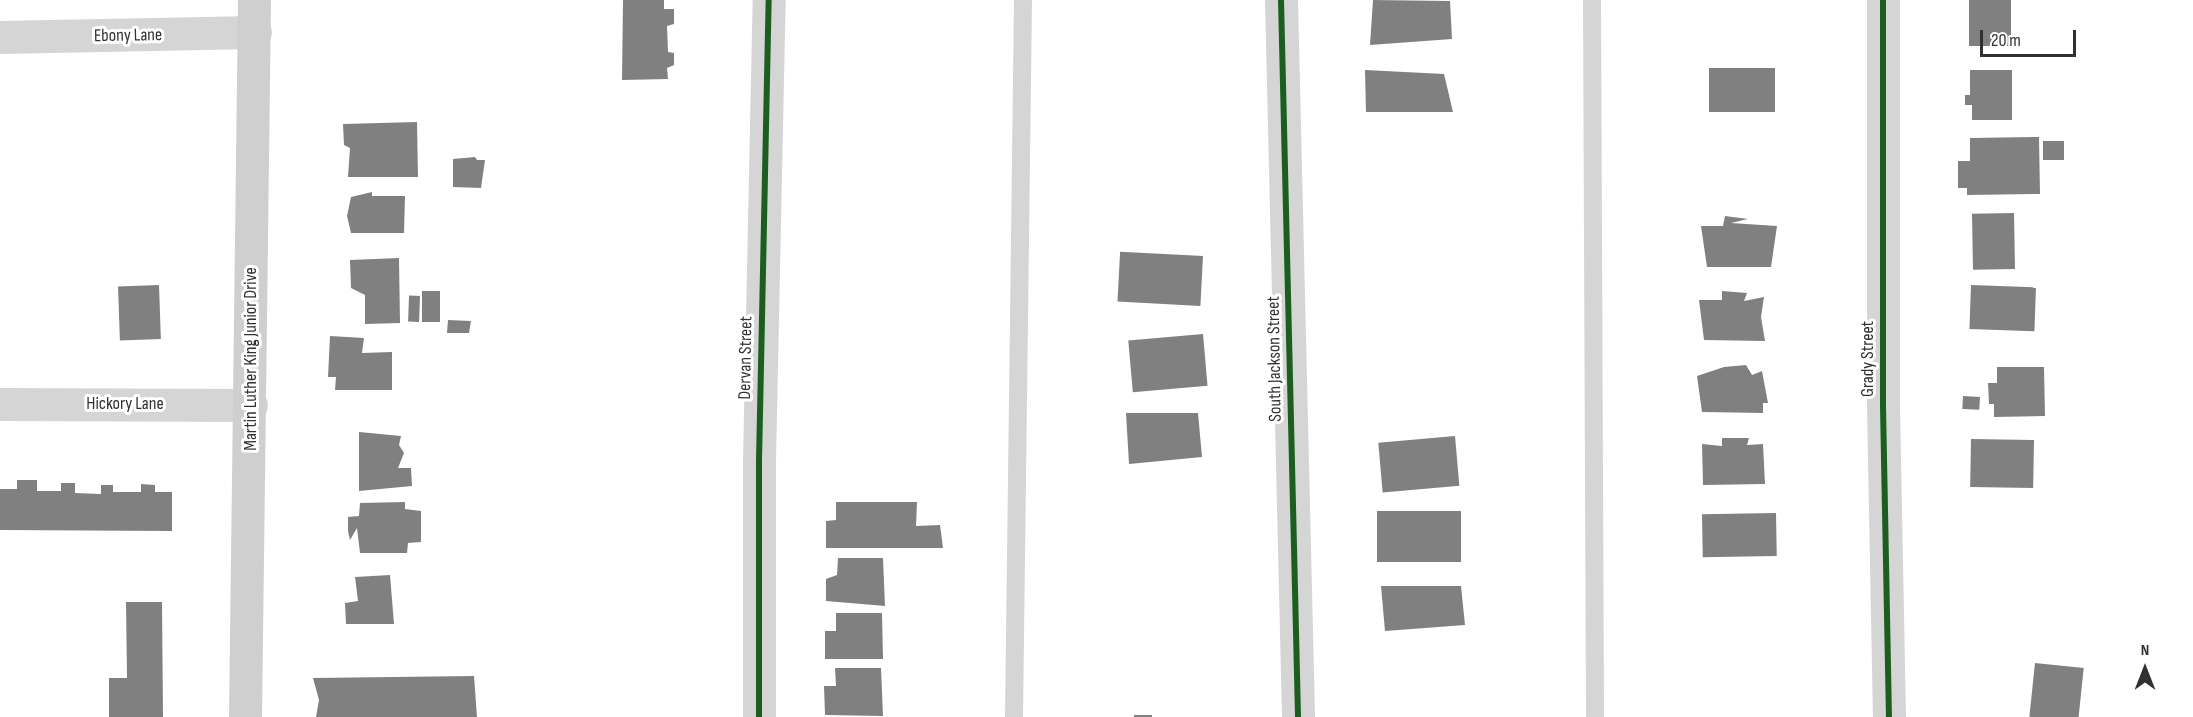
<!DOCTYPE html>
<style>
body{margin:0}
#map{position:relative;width:2193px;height:717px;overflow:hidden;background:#fff;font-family:"Sofia Sans Condensed",sans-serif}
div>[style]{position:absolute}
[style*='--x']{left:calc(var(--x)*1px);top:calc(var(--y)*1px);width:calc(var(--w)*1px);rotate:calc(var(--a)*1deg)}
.building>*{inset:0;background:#808080;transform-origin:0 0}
.lane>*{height:18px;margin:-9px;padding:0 9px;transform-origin:9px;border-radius:9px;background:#d5d5d5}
.street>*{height:33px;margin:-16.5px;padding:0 16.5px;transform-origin:16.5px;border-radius:16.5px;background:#d5d5d5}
.secondary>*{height:33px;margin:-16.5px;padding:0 16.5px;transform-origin:16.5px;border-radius:16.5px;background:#cfcfcf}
.cycleway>*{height:6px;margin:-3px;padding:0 3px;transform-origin:3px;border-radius:3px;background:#1b5e20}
span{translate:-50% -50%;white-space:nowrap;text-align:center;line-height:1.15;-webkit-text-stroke:6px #fff;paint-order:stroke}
.street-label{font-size:18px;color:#313131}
.north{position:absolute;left:2115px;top:639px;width:60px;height:60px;-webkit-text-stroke:4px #fff;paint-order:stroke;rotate:0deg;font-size:16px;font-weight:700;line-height:24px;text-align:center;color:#313131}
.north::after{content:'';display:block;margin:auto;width:21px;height:27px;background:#313131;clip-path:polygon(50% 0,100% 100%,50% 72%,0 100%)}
.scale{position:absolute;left:1980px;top:30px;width:96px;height:27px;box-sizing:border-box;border:3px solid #313131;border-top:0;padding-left:8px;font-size:18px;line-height:21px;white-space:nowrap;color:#313131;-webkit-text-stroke:4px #fff;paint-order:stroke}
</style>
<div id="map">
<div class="building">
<i style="clip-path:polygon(623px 0,664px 0,664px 9px,674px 9px,674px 24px,667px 26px,668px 52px,674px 53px,674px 65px,667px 68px,668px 79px,622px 80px)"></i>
<i style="clip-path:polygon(1373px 0,1450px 1px,1452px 39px,1370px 45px)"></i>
<i style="left:1969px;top:0;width:42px;height:46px"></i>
<i style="left:1709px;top:68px;width:66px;height:44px"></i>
<i style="clip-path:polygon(1365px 70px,1444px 74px,1453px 112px,1366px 112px)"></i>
<i style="clip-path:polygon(1970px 70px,2012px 70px,2012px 120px,1972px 120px,1972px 105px,1965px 105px,1965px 95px,1970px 95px)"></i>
<i style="clip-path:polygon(417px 122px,418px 177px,348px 177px,350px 148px,344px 145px,343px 124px)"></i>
<i style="clip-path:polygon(2039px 137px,2040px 194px,1967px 195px,1967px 188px,1958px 188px,1958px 161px,1970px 161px,1970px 138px)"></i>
<i style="left:2043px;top:141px;width:21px;height:19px"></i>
<i style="clip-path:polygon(475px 157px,477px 160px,485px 160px,481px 188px,453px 187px,453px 159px)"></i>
<i style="clip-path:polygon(372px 192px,372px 196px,405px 196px,404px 233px,351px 233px,347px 216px,351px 197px)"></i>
<i style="left:2014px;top:213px;width:56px;height:42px;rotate:89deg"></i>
<i style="clip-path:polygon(1725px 216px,1748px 219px,1731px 223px,1777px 226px,1771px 267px,1707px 267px,1701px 226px,1723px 226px)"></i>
<i style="left:1203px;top:256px;width:50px;height:83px;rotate:93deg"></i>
<i style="clip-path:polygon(399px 258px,400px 323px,365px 324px,365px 295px,351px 288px,350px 260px)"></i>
<i style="left:159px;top:285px;width:54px;height:41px;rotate:88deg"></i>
<i style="left:1971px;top:285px;width:65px;height:44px;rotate:2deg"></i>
<i style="left:422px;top:291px;width:18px;height:31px"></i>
<i style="clip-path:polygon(1722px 291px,1747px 293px,1744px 301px,1764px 297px,1761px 317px,1765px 341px,1704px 340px,1699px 300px,1722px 300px)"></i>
<i style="left:420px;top:296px;width:26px;height:11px;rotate:92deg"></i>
<i style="clip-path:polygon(448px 320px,471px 321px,469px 333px,447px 333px)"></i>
<i style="left:1203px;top:334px;width:52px;height:75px;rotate:85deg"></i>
<i style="clip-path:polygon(330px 336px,364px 338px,362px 353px,392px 352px,392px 390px,335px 390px,336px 377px,328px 377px)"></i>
<i style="clip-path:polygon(1746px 365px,1752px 375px,1762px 371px,1768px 403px,1763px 403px,1763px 413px,1702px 412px,1697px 376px,1724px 367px)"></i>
<i style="clip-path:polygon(1997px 367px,2044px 367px,2045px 416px,1994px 417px,1994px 404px,1989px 404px,1988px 383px,1997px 383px)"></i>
<i style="left:1963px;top:396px;width:17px;height:13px;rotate:3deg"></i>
<i style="clip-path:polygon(1126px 413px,1198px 413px,1202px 457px,1129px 464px)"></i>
<i style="clip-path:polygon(359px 432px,401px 436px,399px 445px,404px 453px,398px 468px,411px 468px,412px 486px,359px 491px)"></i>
<i style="left:1455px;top:436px;width:50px;height:77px;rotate:85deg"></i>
<i style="clip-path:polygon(1722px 438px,1749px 438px,1747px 445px,1763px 444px,1765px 484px,1703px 485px,1702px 444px,1722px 446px)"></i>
<i style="left:1971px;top:439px;width:63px;height:48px;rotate:1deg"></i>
<i style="clip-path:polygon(17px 480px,37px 480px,37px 491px,61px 491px,61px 483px,75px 483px,75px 493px,101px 494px,101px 485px,113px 485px,113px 492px,141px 492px,141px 484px,155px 485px,155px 492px,172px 492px,172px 531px,0 530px,0 489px,17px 489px)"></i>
<i style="clip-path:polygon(405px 502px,405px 509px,421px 511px,421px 542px,408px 543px,407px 553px,360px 553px,357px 528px,350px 540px,348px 531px,348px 517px,359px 516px,360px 503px)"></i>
<i style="clip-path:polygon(836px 502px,917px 502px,916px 526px,940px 525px,943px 548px,826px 548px,826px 521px,836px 520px)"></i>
<i style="left:1377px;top:511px;width:84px;height:51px"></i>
<i style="left:1776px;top:513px;width:43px;height:74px;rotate:89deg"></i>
<i style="clip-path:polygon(838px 558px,883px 558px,885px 606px,826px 601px,826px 579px,837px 575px)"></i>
<i style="clip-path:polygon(390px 575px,394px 624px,346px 624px,345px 603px,358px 601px,355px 577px)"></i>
<i style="clip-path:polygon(1381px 586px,1461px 586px,1465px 625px,1385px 631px)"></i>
<i style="clip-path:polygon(126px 602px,162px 602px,163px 717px,109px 717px,109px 678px,127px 678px)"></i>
<i style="clip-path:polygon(836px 613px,882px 613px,883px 659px,825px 659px,825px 631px,836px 631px)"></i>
<i style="left:2035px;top:663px;width:49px;height:54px;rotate:6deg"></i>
<i style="clip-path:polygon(835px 668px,881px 668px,883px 716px,825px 715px,824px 686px,836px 686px)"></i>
<i style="clip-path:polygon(474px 676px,477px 717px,316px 717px,319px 700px,313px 678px)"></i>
<i style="left:1134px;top:715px;width:18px;height:2px"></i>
</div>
<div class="lane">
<i style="--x:1592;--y:0;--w:717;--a:89.76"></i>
<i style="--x:1014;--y:717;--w:717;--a:-89.28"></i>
</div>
<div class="street">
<i style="--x:1281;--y:0;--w:717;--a:88.64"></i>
<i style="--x:1883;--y:0;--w:406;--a:90"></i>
<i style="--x:1883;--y:406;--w:311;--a:88.9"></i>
<i style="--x:0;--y:37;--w:255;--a:-1.1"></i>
<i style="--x:0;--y:404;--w:251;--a:0.2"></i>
<i style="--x:759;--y:717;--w:256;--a:-90"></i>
<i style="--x:759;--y:461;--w:461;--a:-88.8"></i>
</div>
<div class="secondary">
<i style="--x:245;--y:717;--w:717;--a:-89.28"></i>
</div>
<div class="cycleway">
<i style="--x:1281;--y:0;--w:717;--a:88.64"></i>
<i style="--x:1883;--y:0;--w:406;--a:90"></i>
<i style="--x:1883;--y:406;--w:311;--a:88.9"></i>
<i style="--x:759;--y:717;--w:256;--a:-90"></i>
<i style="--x:759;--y:461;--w:461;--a:-88.8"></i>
</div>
<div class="street-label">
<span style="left:128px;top:36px;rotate:-1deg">Ebony Lane</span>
<span style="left:746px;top:358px;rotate:-89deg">Dervan Street</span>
<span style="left:251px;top:359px;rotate:-90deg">Martin Luther King Junior Drive</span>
<span style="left:1275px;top:359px;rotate:-91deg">South Jackson Street</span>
<span style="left:1868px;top:359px;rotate:-90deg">Grady Street</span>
<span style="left:125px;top:404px">Hickory Lane</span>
</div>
<div class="north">N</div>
<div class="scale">20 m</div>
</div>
